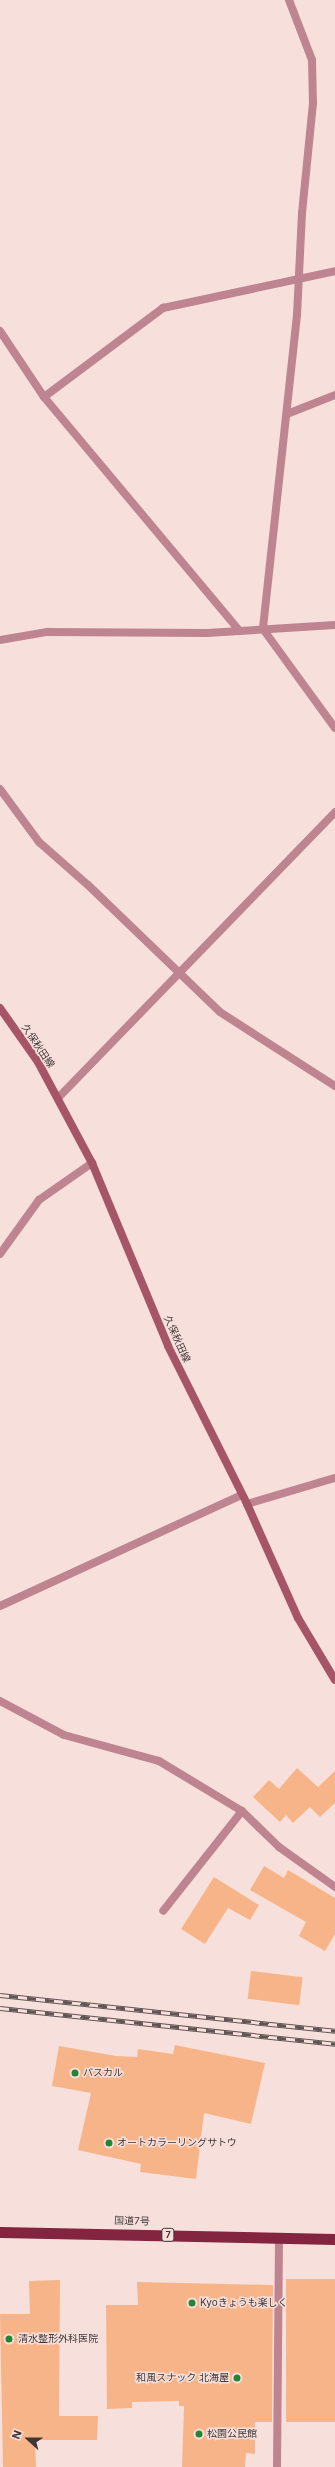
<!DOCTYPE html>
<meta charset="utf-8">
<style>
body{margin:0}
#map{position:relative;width:335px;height:2467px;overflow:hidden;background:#f7e0dc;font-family:Inter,"Noto Sans JP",sans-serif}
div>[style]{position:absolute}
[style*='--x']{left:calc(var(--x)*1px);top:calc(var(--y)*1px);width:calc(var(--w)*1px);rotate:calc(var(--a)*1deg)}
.building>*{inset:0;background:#f8b489;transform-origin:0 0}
.minor>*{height:8px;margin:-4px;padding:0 4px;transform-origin:4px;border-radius:4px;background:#be8590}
.secondary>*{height:8px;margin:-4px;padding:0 4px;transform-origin:4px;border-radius:4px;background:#a65567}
.trunk>*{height:11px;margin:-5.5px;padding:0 5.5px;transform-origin:5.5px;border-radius:5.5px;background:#832440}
.rail>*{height:4.5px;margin-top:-2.25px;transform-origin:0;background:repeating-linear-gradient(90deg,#f7e0dc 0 9px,#605553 0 18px);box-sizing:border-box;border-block:1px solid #605553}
.dots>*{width:11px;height:11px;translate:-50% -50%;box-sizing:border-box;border:2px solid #f7e0dc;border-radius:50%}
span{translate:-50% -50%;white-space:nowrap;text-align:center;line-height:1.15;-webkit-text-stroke:3px #f7e0dc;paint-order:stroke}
.shield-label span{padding:1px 3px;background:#f7e0dc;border:1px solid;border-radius:3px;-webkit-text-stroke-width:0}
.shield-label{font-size:9px;color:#3f3635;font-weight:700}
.street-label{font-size:10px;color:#3f3635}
.poi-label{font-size:10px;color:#3f3635}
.left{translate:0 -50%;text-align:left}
.right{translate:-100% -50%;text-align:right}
.north{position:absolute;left:8px;top:2419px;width:40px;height:40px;-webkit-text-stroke:3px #f7e0dc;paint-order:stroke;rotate:291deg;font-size:11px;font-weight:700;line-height:16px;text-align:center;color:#3f3635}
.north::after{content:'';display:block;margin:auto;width:14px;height:18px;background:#3f3635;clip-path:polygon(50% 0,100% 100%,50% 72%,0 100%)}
</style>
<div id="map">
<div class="building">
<i style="clip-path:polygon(297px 1768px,318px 1787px,335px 1771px,335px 1803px,320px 1817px,310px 1807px,293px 1823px,286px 1815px,280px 1822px,253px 1797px,269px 1780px,279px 1789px)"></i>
<i style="clip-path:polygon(264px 1866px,284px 1878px,288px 1870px,335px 1898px,335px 1934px,325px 1951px,299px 1936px,306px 1922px,250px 1890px)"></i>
<i style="clip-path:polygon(214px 1877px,259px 1905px,250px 1920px,228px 1908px,205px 1944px,181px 1929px)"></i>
<i style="left:251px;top:1971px;width:52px;height:28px;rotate:7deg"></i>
<i style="clip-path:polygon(175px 2045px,265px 2063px,251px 2124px,204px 2113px,196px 2179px,140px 2172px,141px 2164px,78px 2150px,91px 2093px,52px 2086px,59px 2046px,116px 2056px,137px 2057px,138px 2049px,173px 2054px)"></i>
<i style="left:286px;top:2279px;width:49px;height:143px"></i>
<i style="clip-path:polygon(60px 2280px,59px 2416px,98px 2416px,97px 2440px,35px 2440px,36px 2467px,3px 2467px,0 2314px,30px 2314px,29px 2281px)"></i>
<i style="clip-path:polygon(137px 2282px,273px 2285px,272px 2422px,255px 2422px,255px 2454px,246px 2453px,245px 2467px,182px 2467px,184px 2406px,179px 2406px,179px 2401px,132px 2402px,132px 2408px,107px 2409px,106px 2305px,138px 2305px)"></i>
</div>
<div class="minor">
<i style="--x:289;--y:0;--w:64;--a:69"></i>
<i style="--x:312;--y:60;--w:43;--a:88.7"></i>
<i style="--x:313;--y:103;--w:111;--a:95.7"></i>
<i style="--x:302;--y:213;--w:102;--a:92.8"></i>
<i style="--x:297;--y:315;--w:316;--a:96.2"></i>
<i style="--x:263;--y:629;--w:122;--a:54"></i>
<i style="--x:0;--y:331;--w:79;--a:56.3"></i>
<i style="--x:44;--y:397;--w:305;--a:50.1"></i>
<i style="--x:44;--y:397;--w:149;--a:-36.8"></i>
<i style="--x:163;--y:308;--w:176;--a:-12.1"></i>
<i style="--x:287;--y:414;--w:52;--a:-21.6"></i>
<i style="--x:0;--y:640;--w:48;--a:-9.7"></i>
<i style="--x:47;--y:632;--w:160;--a:0.4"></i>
<i style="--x:207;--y:633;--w:128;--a:-3.6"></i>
<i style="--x:0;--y:789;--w:66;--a:53.7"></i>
<i style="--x:39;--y:842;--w:65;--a:41.3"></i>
<i style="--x:88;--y:885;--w:183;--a:43.9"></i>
<i style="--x:220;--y:1012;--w:137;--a:32.8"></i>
<i style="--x:58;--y:1098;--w:398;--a:-45.9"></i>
<i style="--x:0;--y:1254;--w:67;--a:-54.2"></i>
<i style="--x:39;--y:1200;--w:65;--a:-34.9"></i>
<i style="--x:247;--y:1504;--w:92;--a:-16.5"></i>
<i style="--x:0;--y:1606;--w:265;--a:-24.7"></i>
<i style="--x:0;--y:1701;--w:72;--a:28"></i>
<i style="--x:64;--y:1735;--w:98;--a:15.3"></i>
<i style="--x:159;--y:1761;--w:97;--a:31.1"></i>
<i style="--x:242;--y:1811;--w:127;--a:128.3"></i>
<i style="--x:242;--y:1811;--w:52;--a:44.2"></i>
<i style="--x:279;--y:1847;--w:69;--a:35.5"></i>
<i style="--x:277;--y:2467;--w:229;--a:-89.5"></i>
</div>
<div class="secondary">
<i style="--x:0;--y:1008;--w:66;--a:54.9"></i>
<i style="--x:38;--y:1062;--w:115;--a:61.9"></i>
<i style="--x:92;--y:1163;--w:198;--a:67.4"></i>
<i style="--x:168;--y:1346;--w:177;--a:63.4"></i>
<i style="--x:247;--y:1504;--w:125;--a:65.9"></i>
<i style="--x:298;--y:1618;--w:72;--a:59.2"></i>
</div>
<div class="trunk">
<i style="--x:0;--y:2232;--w:335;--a:1.2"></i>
</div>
<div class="rail">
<i style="--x:0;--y:1995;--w:337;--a:6.1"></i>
<i style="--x:0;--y:2008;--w:337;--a:6.1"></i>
</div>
<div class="dots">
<i style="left:75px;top:2073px;background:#248436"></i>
<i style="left:109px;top:2143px;background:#248436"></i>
<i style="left:192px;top:2303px;background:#248436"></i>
<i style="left:9px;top:2339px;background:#248436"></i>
<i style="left:237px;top:2378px;background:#248436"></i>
<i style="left:199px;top:2434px;background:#248436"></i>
</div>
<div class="shield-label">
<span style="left:168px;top:2235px">7</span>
</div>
<div class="street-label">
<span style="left:38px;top:1046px;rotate:56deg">久保秋田線</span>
<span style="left:177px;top:1339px;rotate:66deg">久保秋田線</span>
<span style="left:132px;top:2221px;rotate:2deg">国道7号</span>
</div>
<div class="poi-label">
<span class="left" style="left:83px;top:2073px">パスカル</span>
<span class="left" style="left:117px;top:2143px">オートカラーリングサトウ</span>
<span class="left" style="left:200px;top:2303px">Kyoきょうも楽しく</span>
<span class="left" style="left:18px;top:2339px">清水整形外科医院</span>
<span class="right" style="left:229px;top:2378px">和風スナック 北海屋</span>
<span class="left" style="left:207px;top:2434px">松園公民館</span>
</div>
<div class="north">N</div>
</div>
